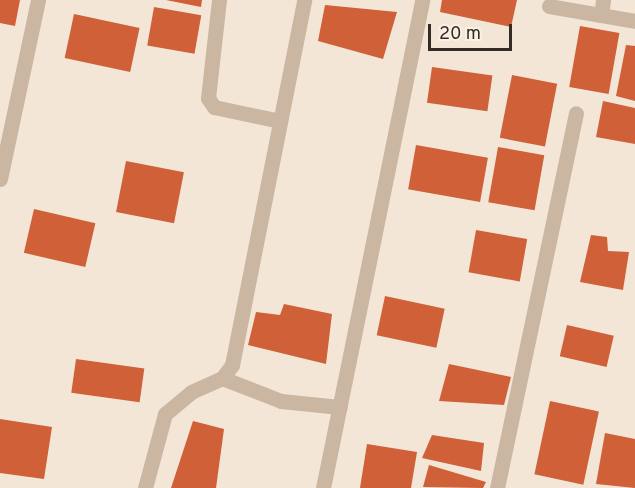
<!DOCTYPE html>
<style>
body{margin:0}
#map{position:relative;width:635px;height:488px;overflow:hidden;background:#f3e6d7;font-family:Overpass,sans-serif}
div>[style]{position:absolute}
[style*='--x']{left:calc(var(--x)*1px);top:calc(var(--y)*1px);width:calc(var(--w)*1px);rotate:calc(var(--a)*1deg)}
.building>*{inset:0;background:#cf6038;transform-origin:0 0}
.minor>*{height:15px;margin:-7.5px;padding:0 7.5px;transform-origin:7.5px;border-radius:7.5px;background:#cbb6a2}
span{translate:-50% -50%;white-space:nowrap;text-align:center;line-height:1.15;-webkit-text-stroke:4.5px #faf0e3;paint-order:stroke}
.scale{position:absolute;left:428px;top:24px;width:84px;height:27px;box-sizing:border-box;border:3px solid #352b25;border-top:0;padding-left:8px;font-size:18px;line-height:21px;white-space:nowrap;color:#352b25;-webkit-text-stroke:4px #faf0e3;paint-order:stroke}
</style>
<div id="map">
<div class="building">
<i style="clip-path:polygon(0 0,20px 0,15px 26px,0 23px)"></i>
<i style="clip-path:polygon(166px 0,202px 0,201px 7px)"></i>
<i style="clip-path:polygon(442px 0,517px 0,511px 27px,440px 12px)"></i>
<i style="clip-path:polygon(325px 5px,397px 12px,383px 59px,318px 41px)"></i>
<i style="left:154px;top:7px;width:48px;height:39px;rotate:10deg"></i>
<i style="left:74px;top:14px;width:67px;height:45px;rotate:12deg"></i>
<i style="left:580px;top:26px;width:40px;height:62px;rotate:10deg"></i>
<i style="clip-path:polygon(626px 45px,635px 46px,635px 101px,616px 96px)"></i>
<i style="left:432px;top:67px;width:61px;height:36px;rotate:8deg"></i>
<i style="left:512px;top:75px;width:46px;height:64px;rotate:11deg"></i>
<i style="clip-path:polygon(603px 101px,635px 108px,635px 144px,596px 137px)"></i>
<i style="left:416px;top:145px;width:73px;height:45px;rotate:10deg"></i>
<i style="left:498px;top:147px;width:47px;height:56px;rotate:10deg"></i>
<i style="left:126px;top:161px;width:59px;height:52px;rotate:11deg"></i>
<i style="left:34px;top:209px;width:63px;height:45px;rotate:13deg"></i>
<i style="left:476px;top:230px;width:52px;height:43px;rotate:10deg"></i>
<i style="clip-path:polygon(591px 235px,607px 237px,608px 251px,629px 252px,623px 290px,580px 282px)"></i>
<i style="left:385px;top:296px;width:61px;height:40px;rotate:12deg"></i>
<i style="clip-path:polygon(284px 304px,332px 314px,326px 364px,248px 345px,256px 312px,280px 315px)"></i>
<i style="left:567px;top:325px;width:48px;height:32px;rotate:13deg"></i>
<i style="left:76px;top:359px;width:69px;height:34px;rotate:8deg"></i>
<i style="clip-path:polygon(449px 364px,511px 377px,504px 405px,439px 401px)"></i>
<i style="left:550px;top:401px;width:50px;height:75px;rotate:12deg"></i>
<i style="clip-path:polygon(0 419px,52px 427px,44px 479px,0 473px)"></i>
<i style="clip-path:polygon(193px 421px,224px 429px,216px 488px,171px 488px)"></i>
<i style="clip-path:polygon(605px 433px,635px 439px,635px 488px,596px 484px)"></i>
<i style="clip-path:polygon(432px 435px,484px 443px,481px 471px,422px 458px)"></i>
<i style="clip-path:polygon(367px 444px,417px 452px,411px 488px,360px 488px)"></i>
<i style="clip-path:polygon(429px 465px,486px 482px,483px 488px,423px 487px)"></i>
</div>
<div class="minor">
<i style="--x:219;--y:0;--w:99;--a:96.4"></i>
<i style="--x:208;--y:98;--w:11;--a:56"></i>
<i style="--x:214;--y:107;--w:67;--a:12"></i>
<i style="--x:549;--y:6;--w:87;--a:9.9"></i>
<i style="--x:601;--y:15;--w:15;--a:-82"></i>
<i style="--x:0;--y:179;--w:183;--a:-78"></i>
<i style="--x:222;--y:378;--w:63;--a:21.3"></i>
<i style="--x:281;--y:401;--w:59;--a:5.8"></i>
<i style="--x:145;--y:488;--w:77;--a:-74.9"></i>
<i style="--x:165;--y:414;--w:34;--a:-40"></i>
<i style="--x:191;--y:392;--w:34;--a:-24"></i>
<i style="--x:222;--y:378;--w:16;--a:-52"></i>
<i style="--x:232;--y:365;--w:372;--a:-78.8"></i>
<i style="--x:323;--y:488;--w:498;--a:-78.5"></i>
<i style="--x:497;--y:488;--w:383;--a:-78.1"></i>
</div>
<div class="scale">20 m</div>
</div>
